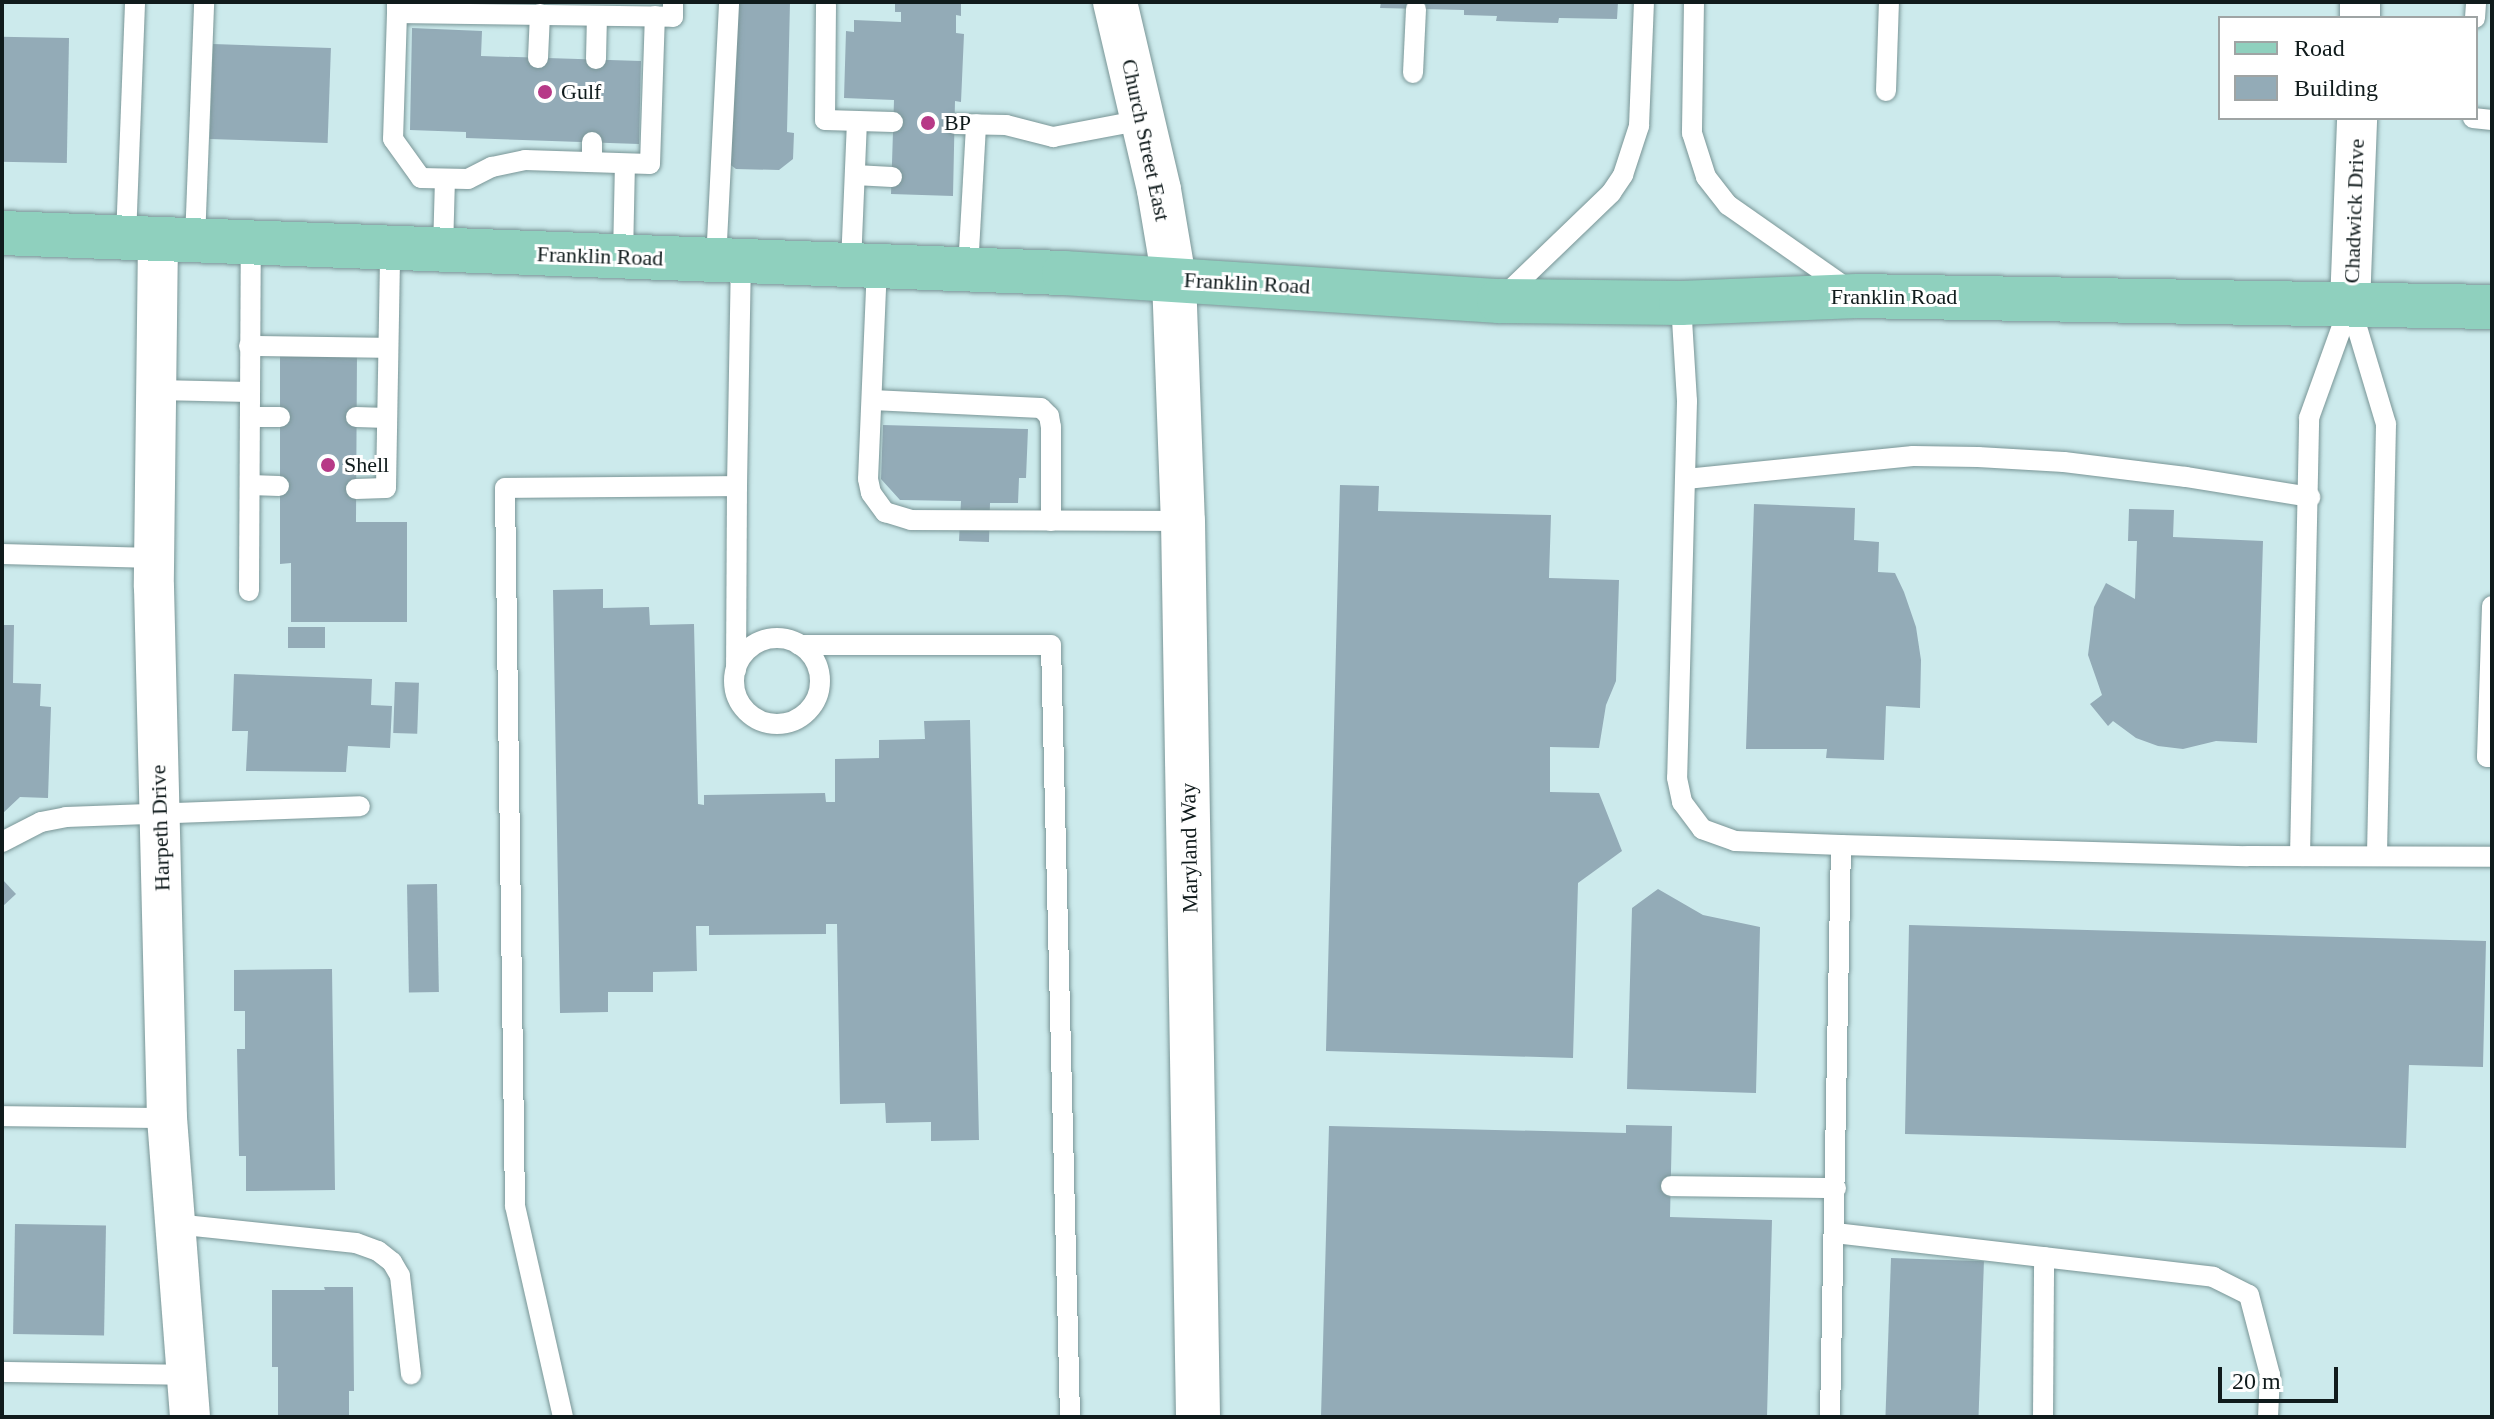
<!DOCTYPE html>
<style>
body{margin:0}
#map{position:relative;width:2494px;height:1419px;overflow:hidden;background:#cceaec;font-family:Georgia,serif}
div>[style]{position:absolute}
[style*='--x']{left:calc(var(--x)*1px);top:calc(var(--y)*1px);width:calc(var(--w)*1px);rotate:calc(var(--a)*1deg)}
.building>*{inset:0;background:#93abb7;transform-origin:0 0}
.roads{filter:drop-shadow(0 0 2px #799596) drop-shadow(0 0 2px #799596)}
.lane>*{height:20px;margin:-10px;padding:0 10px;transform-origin:10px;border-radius:10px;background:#fff}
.lane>.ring{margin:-10px;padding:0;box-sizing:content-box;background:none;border:20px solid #fff;border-radius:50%}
.street>*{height:40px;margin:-20px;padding:0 20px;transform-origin:20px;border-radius:20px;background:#fff}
.secondary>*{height:44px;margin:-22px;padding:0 22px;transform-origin:22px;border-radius:22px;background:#fff}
.primary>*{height:44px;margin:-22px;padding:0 22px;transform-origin:22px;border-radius:22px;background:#8fd0be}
.dots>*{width:22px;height:22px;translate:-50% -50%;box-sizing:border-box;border:4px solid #fff;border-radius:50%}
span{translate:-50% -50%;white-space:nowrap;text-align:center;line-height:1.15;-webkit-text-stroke:6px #fff;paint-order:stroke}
.poi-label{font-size:22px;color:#101b1c}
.left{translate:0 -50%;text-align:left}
.street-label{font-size:22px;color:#101b1c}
.frame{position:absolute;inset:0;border:4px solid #101b1c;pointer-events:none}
.legend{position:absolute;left:2218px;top:16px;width:260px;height:104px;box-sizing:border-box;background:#fff;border:2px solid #9fa4a4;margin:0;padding:10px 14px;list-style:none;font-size:24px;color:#101b1c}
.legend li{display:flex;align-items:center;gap:16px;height:40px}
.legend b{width:40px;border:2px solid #9fa4a4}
.scale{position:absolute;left:2218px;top:1367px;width:120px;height:36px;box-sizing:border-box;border:4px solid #101b1c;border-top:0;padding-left:10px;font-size:24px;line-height:28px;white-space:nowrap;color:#101b1c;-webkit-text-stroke:6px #fff;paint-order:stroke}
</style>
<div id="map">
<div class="building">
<i style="clip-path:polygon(736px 2px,790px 2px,787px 132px,794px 133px,793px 159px,779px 170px,736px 169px,728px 163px)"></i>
<i style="clip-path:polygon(895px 2px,961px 2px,961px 16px,956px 15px,956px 33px,964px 34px,961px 102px,955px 101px,953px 196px,891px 194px,894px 100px,844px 98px,846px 31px,854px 32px,854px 20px,901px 22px,901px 12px,895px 12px)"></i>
<i style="clip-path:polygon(1381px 2px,1618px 2px,1617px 19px,1559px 18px,1558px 23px,1496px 21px,1497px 16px,1464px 15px,1464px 10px,1380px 8px)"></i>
<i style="clip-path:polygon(412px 28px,482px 31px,481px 56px,641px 61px,639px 144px,466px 138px,466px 132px,410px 130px)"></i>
<i style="left:69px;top:38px;width:125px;height:68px;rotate:91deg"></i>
<i style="left:213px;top:44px;width:118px;height:95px;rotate:2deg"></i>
<i style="clip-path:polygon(280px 352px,357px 353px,356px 522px,407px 522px,407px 622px,291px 622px,291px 563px,280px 564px)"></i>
<i style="clip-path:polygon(883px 425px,1028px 429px,1026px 478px,1019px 478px,1018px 503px,990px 503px,989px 542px,959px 541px,961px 501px,900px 500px,881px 479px)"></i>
<i style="clip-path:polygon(1340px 485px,1379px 486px,1378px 511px,1551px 515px,1549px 578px,1619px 580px,1616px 681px,1606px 705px,1599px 748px,1550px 747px,1550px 792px,1599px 793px,1622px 851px,1578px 883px,1573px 1058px,1326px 1051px)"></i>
<i style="clip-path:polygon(1754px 504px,1855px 508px,1854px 540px,1879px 542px,1878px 572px,1895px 573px,1904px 592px,1916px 627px,1921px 660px,1920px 708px,1886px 706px,1884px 760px,1826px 758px,1827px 749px,1746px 749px)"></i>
<i style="clip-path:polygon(2129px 509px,2174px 510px,2173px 537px,2263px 541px,2257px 743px,2216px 741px,2183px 749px,2158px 746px,2136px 738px,2113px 721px,2108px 726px,2090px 704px,2102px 695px,2088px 655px,2094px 607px,2106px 583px,2135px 599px,2137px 541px,2128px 541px)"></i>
<i style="clip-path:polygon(603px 589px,603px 608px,649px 607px,650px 625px,694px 624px,698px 804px,704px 805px,704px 795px,825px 793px,826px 802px,835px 802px,835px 759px,879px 758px,879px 740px,925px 739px,924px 721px,970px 720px,979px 1140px,931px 1141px,931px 1122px,886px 1123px,885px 1103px,840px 1104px,837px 924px,826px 924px,826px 934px,709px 935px,709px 926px,696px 926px,697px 971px,653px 972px,653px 992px,608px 992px,608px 1012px,560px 1013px,553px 590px)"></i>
<i style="clip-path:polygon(2px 625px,14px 625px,13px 683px,41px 684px,40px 706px,51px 707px,48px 798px,20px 797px,2px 814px)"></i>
<i style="left:288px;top:627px;width:37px;height:21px"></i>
<i style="clip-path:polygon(234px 674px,372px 679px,371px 705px,392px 706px,390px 748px,348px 746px,346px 772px,246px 771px,248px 731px,232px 731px)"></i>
<i style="left:395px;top:682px;width:24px;height:51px;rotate:2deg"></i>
<i style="clip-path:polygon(2px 879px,16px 894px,2px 907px)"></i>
<i style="left:437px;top:884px;width:108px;height:30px;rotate:89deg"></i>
<i style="clip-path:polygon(1658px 889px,1703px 915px,1760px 927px,1756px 1093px,1627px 1089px,1632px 908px)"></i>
<i style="clip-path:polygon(1909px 925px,2486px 941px,2483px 1067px,2409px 1065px,2406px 1148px,1905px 1134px)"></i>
<i style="clip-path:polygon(332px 969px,335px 1190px,246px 1191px,246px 1156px,239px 1156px,237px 1049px,245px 1049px,245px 1011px,234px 1011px,234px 970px)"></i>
<i style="clip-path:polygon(1626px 1125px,1672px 1126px,1670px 1217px,1772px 1220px,1767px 1417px,1321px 1417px,1329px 1126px,1626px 1133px)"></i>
<i style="left:15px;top:1224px;width:91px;height:110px;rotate:1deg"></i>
<i style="left:1891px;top:1258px;width:93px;height:159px;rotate:2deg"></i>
<i style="clip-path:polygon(324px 1287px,353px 1287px,354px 1391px,349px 1391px,349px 1417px,278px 1417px,278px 1367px,272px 1367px,272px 1290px,325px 1290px)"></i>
</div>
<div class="roads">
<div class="lane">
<i style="--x:397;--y:2;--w:11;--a:90"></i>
<i style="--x:397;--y:13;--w:276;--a:0.8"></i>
<i style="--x:673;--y:17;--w:15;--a:-90"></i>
<i style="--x:1694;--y:2;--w:131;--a:90.9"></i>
<i style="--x:1692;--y:133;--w:46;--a:72.3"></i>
<i style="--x:1706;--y:177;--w:36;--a:52"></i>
<i style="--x:1728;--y:205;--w:150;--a:35"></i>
<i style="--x:826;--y:5;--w:115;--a:90.5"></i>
<i style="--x:825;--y:120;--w:68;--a:1.7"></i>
<i style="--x:397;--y:13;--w:126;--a:91.8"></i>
<i style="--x:393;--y:139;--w:48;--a:54.3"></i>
<i style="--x:421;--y:178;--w:47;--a:1.2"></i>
<i style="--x:468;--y:179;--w:27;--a:-27"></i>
<i style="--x:492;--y:167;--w:34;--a:-12"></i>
<i style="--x:525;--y:160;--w:125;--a:1.8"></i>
<i style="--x:650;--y:164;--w:148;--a:-88.1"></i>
<i style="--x:2475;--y:18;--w:16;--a:-86"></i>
<i style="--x:538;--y:58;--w:44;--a:-87.4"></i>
<i style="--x:596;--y:59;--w:43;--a:-88.7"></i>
<i style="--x:1413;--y:73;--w:64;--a:-87.3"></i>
<i style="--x:1886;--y:91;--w:89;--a:-88.1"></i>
<i style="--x:2473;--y:118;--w:19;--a:6"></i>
<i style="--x:955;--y:124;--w:51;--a:1.1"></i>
<i style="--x:1006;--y:125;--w:49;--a:14.3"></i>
<i style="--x:1053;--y:137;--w:92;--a:-10.7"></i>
<i style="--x:592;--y:162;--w:20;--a:-90"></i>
<i style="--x:855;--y:175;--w:37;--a:3"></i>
<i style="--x:126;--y:238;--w:236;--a:-87.8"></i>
<i style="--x:195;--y:241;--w:239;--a:-87.8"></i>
<i style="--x:443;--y:250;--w:71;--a:-88.4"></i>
<i style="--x:623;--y:257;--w:93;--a:-88.8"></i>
<i style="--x:716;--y:261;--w:259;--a:-87.1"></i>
<i style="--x:851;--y:264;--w:143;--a:-87.6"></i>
<i style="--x:877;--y:265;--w:214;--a:92.4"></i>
<i style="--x:868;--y:479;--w:14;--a:78"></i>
<i style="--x:871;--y:493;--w:24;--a:54"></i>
<i style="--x:885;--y:512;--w:27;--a:17"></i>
<i style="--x:911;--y:520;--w:272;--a:0.2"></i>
<i style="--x:968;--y:269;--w:145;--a:-86.8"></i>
<i style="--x:1503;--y:297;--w:150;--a:-43.9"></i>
<i style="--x:1611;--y:193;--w:22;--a:-56"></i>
<i style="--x:1623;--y:175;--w:52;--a:-71.9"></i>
<i style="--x:1639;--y:126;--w:124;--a:-87.7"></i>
<i style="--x:1681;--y:303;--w:98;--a:86.5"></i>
<i style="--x:1687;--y:401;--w:377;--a:91.5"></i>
<i style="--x:1677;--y:778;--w:25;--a:78"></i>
<i style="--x:1682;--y:802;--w:34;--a:53"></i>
<i style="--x:1702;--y:829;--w:35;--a:20"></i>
<i style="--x:1735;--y:841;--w:106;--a:2.2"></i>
<i style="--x:1841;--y:845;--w:406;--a:1.6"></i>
<i style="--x:2247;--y:856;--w:245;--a:0.2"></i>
<i style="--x:2350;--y:304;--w:125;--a:73.3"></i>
<i style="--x:2386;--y:424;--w:432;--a:91.2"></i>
<i style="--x:249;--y:346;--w:139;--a:0.8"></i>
<i style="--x:156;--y:390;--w:94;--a:1.2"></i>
<i style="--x:872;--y:400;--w:169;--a:2.7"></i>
<i style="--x:1041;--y:408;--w:11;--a:45"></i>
<i style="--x:1049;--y:416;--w:11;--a:80"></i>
<i style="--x:1051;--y:427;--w:94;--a:90"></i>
<i style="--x:251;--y:417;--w:29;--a:0"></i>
<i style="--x:356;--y:417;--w:31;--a:2"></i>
<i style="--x:1686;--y:479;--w:228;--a:-5.8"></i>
<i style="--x:1913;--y:456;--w:65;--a:0.9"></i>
<i style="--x:1978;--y:457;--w:86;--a:3.3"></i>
<i style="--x:2064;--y:462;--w:123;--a:7"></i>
<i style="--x:2186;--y:477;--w:126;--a:9.2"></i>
<i style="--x:250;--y:485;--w:29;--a:2"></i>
<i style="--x:737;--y:486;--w:225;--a:-89"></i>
<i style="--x:356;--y:489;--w:30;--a:-2"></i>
<i style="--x:386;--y:488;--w:240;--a:-89"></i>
<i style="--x:2;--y:554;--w:152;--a:1.5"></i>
<i style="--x:249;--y:591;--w:348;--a:-89.7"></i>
<i style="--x:2492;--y:606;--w:151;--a:91.9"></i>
<i style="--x:2487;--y:757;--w:5;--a:0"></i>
<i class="ring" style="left:734px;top:638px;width:66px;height:66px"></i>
<i style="--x:799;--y:645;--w:252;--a:0"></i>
<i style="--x:1051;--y:645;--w:772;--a:88.59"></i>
<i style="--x:2;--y:842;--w:44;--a:-27.1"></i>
<i style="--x:41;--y:822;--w:25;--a:-11"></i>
<i style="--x:66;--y:817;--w:294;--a:-2.1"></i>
<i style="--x:2300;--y:856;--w:438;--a:-88.8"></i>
<i style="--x:2309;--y:418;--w:121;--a:-70.2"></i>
<i style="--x:2;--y:1116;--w:165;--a:0.7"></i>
<i style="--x:1671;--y:1186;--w:165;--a:0.7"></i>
<i style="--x:175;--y:1224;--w:182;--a:6"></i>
<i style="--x:356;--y:1243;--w:23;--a:20"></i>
<i style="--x:378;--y:1251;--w:18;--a:38"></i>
<i style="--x:392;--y:1262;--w:16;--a:60"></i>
<i style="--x:400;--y:1276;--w:99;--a:83.6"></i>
<i style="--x:1835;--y:1233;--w:381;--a:6.6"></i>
<i style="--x:2213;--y:1277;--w:40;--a:26.6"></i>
<i style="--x:2249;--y:1295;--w:83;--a:75.3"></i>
<i style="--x:2270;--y:1375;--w:42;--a:92.7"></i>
<i style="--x:2;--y:1372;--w:183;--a:0.9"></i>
<i style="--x:563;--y:1417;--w:216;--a:-102.8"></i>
<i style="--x:515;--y:1206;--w:718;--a:-90.8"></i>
<i style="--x:505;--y:488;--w:232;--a:-0.5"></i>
<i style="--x:737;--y:486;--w:184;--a:90.3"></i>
<i style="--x:1830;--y:1417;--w:572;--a:-88.9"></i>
<i style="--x:2043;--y:1417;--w:160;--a:-89.6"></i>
</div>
<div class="street">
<i style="--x:2360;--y:18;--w:16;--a:-90"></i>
<i style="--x:158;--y:239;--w:348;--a:90.7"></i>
<i style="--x:154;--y:587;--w:531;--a:88.6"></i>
<i style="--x:167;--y:1118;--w:300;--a:85.6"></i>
<i style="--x:2350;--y:304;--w:186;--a:-87.8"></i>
</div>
<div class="secondary">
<i style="--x:1115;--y:2;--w:193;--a:76.8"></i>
<i style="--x:1159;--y:190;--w:90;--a:80.4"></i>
<i style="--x:1174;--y:279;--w:242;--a:87.9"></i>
<i style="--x:1183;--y:521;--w:896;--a:89.04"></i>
</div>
<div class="primary">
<i style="--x:2;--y:233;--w:1063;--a:2.16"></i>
<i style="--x:1064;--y:273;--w:436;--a:3.7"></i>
<i style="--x:1499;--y:301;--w:182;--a:0.6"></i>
<i style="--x:1681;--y:303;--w:176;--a:-2.3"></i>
<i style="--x:1857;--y:296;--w:635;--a:0.99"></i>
</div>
</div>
<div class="dots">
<i style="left:545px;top:92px;background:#b73987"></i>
<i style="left:928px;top:123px;background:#b73987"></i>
<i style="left:328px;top:465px;background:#b73987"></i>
</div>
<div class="poi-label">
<span class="left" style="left:561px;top:92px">Gulf</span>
<span class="left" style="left:944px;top:123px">BP</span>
<span class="left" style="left:344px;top:465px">Shell</span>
</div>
<div class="street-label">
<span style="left:1146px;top:140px;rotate:78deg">Church Street East</span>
<span style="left:2354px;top:211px;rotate:-88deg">Chadwick Drive</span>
<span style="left:600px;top:256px;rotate:2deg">Franklin Road</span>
<span style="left:1247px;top:283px;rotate:3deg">Franklin Road</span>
<span style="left:1894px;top:297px">Franklin Road</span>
<span style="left:160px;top:828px;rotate:-92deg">Harpeth Drive</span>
<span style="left:1189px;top:848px;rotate:-91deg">Maryland Way</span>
</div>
<div class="frame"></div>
<ul class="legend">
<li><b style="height:10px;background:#8fd0be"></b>Road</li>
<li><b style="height:22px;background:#93abb7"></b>Building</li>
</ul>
<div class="scale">20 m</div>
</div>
